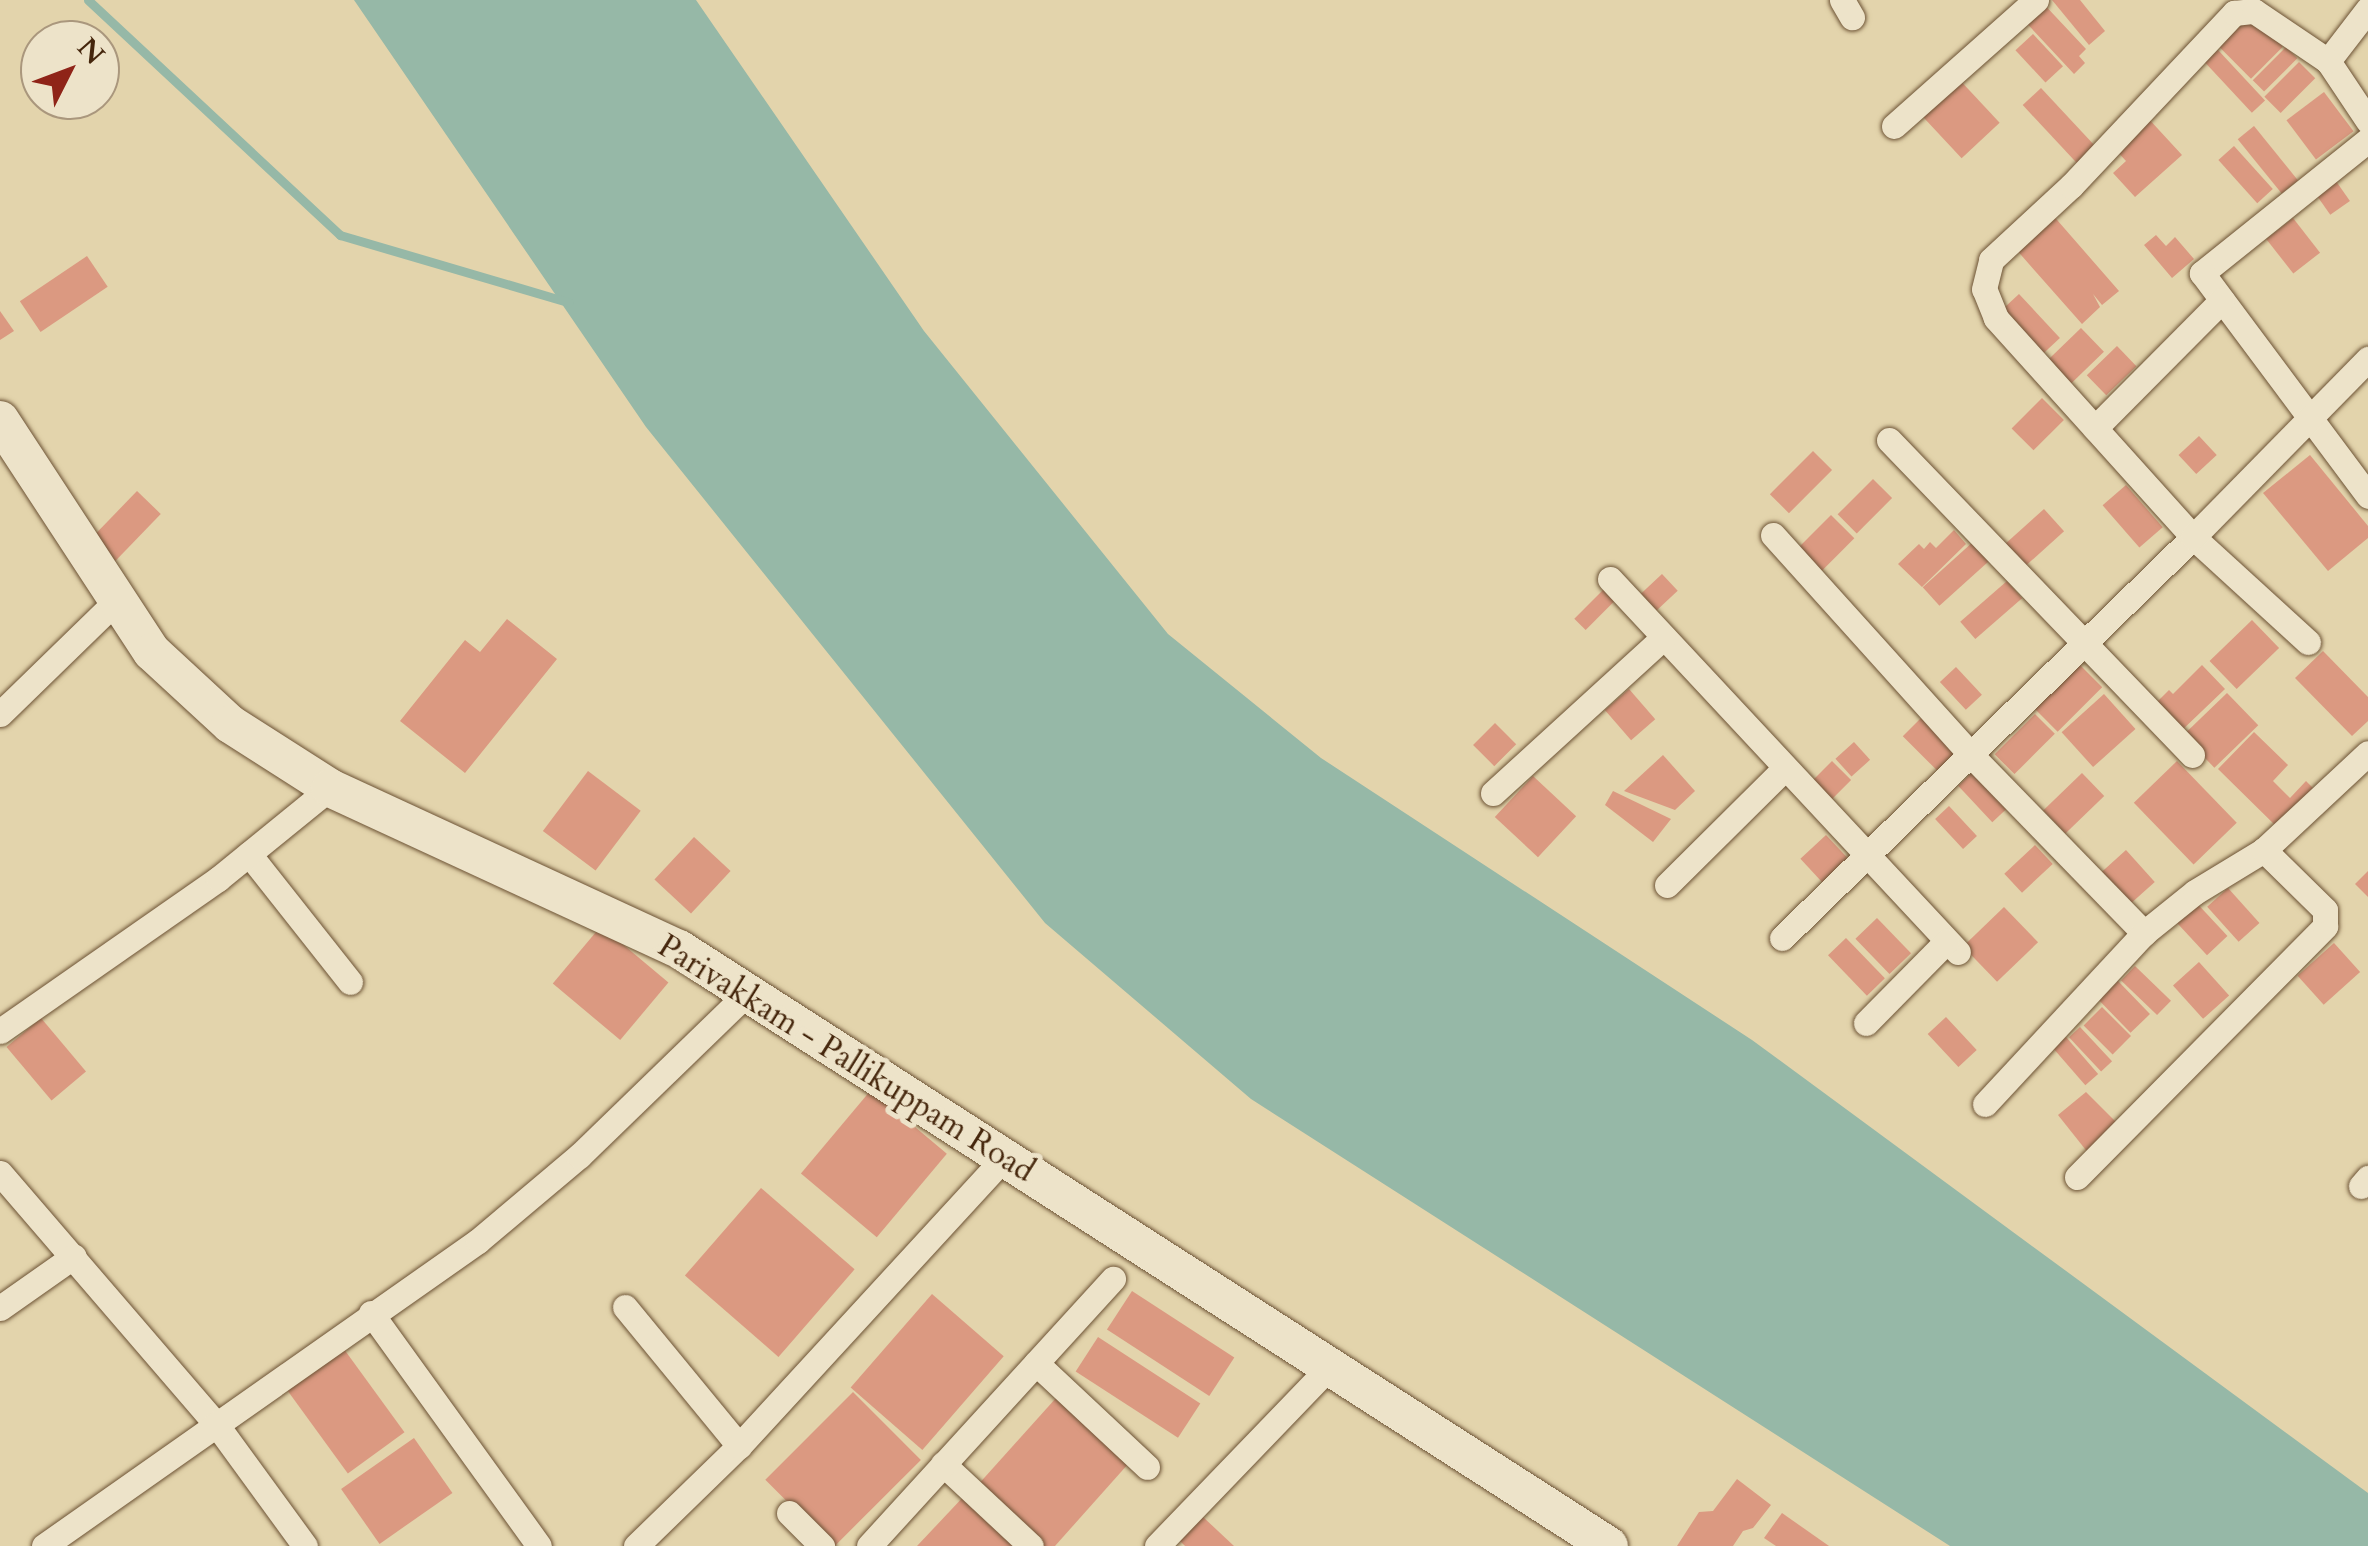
<!DOCTYPE html>
<style>
body{margin:0}
#map{position:relative;width:2368px;height:1546px;overflow:hidden;background:#e3d4ac;font-family:Cardo,serif}
div>[style]{position:absolute}
[style*='--x']{left:calc(var(--x)*1px);top:calc(var(--y)*1px);width:calc(var(--w)*1px);rotate:calc(var(--a)*1deg)}
.water>*{inset:0;background:#96b8a7}
.stream>*{height:9px;margin:-4.5px;padding:0 4.5px;transform-origin:4.5px;border-radius:4.5px;background:#96b8a7}
.building>*{inset:0;background:#db9981;transform-origin:0 0}
.roads{filter:drop-shadow(0 0 2px #6c5234) drop-shadow(0 0 2px #6c5234)}
.street>*{height:25px;margin:-12.5px;padding:0 12.5px;transform-origin:12.5px;border-radius:12.5px;background:#ede3c9}
.secondary>*{height:38px;margin:-19px;padding:0 19px;transform-origin:19px;border-radius:19px;background:#ede3c9}
span{translate:-50% -50%;white-space:nowrap;text-align:center;line-height:1.15;-webkit-text-stroke:10px #ede3c9;paint-order:stroke}
.street-label{font-size:32px;color:#45260c}
.north{position:absolute;left:20px;top:20px;width:100px;height:100px;box-sizing:border-box;background:#ede3c9;border:2px solid #aa977d;border-radius:50%;rotate:48deg;font-size:28px;font-weight:700;line-height:40px;text-align:center;color:#45260c}
.north::after{content:'';display:block;margin:auto;width:35px;height:45px;background:#8f2418;clip-path:polygon(50% 0,100% 100%,50% 72%,0 100%)}
</style>
<div id="map">
<div class="water">
<i style="clip-path:polygon(354px 0,696px 0,924px 331px,1168px 634px,1321px 758px,1752px 1040px,2368px 1493px,2368px 1546px,1950px 1546px,1251px 1099px,1045px 923px,646px 427px)"></i>
</div>
<div class="stream">
<i style="--x:88;--y:0;--w:345;--a:43"></i>
<i style="--x:340;--y:235;--w:238;--a:16.4"></i>
</div>
<div class="building">
<i style="clip-path:polygon(2040px 0,2086px 49px,2079px 56px,2085px 63px,2074px 74px,2020px 16px)"></i>
<i style="clip-path:polygon(2052px 0,2080px 0,2105px 31px,2089px 45px)"></i>
<i style="left:2251px;top:15px;width:45px;height:45px;rotate:45deg"></i>
<i style="left:2033px;top:34px;width:44px;height:24px;rotate:47deg"></i>
<i style="left:2286px;top:47px;width:16px;height:47px;rotate:45deg"></i>
<i style="left:2218px;top:50px;width:69px;height:18px;rotate:47deg"></i>
<i style="left:2299px;top:62px;width:23px;height:49px;rotate:45deg"></i>
<i style="left:1956px;top:76px;width:64px;height:52px;rotate:47deg"></i>
<i style="left:2041px;top:88px;width:81px;height:25px;rotate:47deg"></i>
<i style="left:2324px;top:92px;width:49px;height:47px;rotate:53deg"></i>
<i style="clip-path:polygon(2147px 117px,2182px 155px,2135px 197px,2113px 173px,2126px 161px,2113px 147px)"></i>
<i style="left:2254px;top:126px;width:70px;height:21px;rotate:51deg"></i>
<i style="left:2234px;top:146px;width:58px;height:21px;rotate:48deg"></i>
<i style="left:2331px;top:174px;width:33px;height:24px;rotate:55deg"></i>
<i style="clip-path:polygon(2051px 213px,2119px 291px,2102px 305px,2093px 294px,2100px 307px,2082px 324px,2014px 247px)"></i>
<i style="left:2293px;top:218px;width:44px;height:34px;rotate:52deg"></i>
<i style="clip-path:polygon(2156px 235px,2166px 246px,2175px 237px,2194px 259px,2172px 278px,2144px 245px)"></i>
<i style="left:87px;top:256px;width:37px;height:81px;rotate:56deg"></i>
<i style="left:2019px;top:294px;width:60px;height:25px;rotate:47deg"></i>
<i style="clip-path:polygon(0 311px,14px 331px,0 340px)"></i>
<i style="left:2081px;top:328px;width:33px;height:50px;rotate:46deg"></i>
<i style="left:2117px;top:346px;width:28px;height:42px;rotate:46deg"></i>
<i style="left:2042px;top:398px;width:31px;height:43px;rotate:45deg"></i>
<i style="left:2199px;top:436px;width:26px;height:28px;rotate:47deg"></i>
<i style="left:1813px;top:451px;width:27px;height:61px;rotate:45deg"></i>
<i style="clip-path:polygon(2310px 455px,2368px 526px,2368px 538px,2328px 571px,2263px 493px)"></i>
<i style="left:1873px;top:479px;width:27px;height:50px;rotate:45deg"></i>
<i style="left:2126px;top:485px;width:56px;height:31px;rotate:49deg"></i>
<i style="left:137px;top:491px;width:33px;height:74px;rotate:44deg"></i>
<i style="left:2044px;top:509px;width:30px;height:52px;rotate:48deg"></i>
<i style="left:1831px;top:515px;width:33px;height:48px;rotate:45deg"></i>
<i style="clip-path:polygon(1954px 530px,1966px 544px,1922px 587px,1898px 564px,1919px 544px,1924px 549px,1930px 542px,1936px 548px)"></i>
<i style="left:1974px;top:541px;width:25px;height:69px;rotate:48deg"></i>
<i style="left:1662px;top:574px;width:23px;height:30px;rotate:47deg"></i>
<i style="left:2007px;top:581px;width:23px;height:62px;rotate:49deg"></i>
<i style="left:1604px;top:589px;width:16px;height:42px;rotate:45deg"></i>
<i style="clip-path:polygon(507px 619px,557px 659px,465px 773px,400px 721px,465px 640px,480px 652px)"></i>
<i style="left:2252px;top:620px;width:39px;height:59px;rotate:46deg"></i>
<i style="clip-path:polygon(2323px 651px,2368px 697px,2368px 721px,2352px 736px,2295px 678px)"></i>
<i style="left:2076px;top:661px;width:37px;height:63px;rotate:45deg"></i>
<i style="clip-path:polygon(2202px 665px,2225px 689px,2179px 733px,2153px 706px,2169px 690px,2173px 694px)"></i>
<i style="left:1956px;top:667px;width:38px;height:22px;rotate:47deg"></i>
<i style="left:1629px;top:689px;width:40px;height:32px;rotate:49deg"></i>
<i style="left:2227px;top:693px;width:45px;height:61px;rotate:46deg"></i>
<i style="left:2104px;top:694px;width:47px;height:57px;rotate:48deg"></i>
<i style="left:2035px;top:714px;width:28px;height:57px;rotate:45deg"></i>
<i style="left:1924px;top:715px;width:49px;height:30px;rotate:45deg"></i>
<i style="left:1495px;top:723px;width:30px;height:31px;rotate:45deg"></i>
<i style="clip-path:polygon(2254px 732px,2288px 765px,2273px 781px,2290px 798px,2306px 781px,2317px 792px,2280px 830px,2218px 769px)"></i>
<i style="left:1854px;top:742px;width:24px;height:25px;rotate:48deg"></i>
<i style="clip-path:polygon(1663px 755px,1695px 791px,1675px 810px,1624px 791px)"></i>
<i style="left:1832px;top:761px;width:27px;height:31px;rotate:45deg"></i>
<i style="left:2177px;top:761px;width:86px;height:60px;rotate:46deg"></i>
<i style="left:1975px;top:770px;width:50px;height:23px;rotate:47deg"></i>
<i style="left:588px;top:771px;width:66px;height:75px;rotate:37deg"></i>
<i style="left:2082px;top:773px;width:32px;height:54px;rotate:46deg"></i>
<i style="left:1533px;top:776px;width:59px;height:56px;rotate:43deg"></i>
<i style="clip-path:polygon(1613px 791px,1671px 819px,1653px 842px,1605px 805px)"></i>
<i style="left:1949px;top:806px;width:41px;height:19px;rotate:47deg"></i>
<i style="left:1826px;top:835px;width:34px;height:35px;rotate:47deg"></i>
<i style="left:694px;top:837px;width:50px;height:58px;rotate:43deg"></i>
<i style="left:2035px;top:845px;width:26px;height:42px;rotate:47deg"></i>
<i style="left:2126px;top:850px;width:43px;height:35px;rotate:48deg"></i>
<i style="clip-path:polygon(2368px 871px,2368px 897px,2355px 884px)"></i>
<i style="left:2228px;top:888px;width:47px;height:28px;rotate:48deg"></i>
<i style="left:2192px;top:898px;width:52px;height:28px;rotate:47deg"></i>
<i style="left:2004px;top:907px;width:49px;height:57px;rotate:46deg"></i>
<i style="left:1877px;top:918px;width:49px;height:30px;rotate:46deg"></i>
<i style="left:601px;top:926px;width:88px;height:75px;rotate:40deg"></i>
<i style="left:1846px;top:938px;width:56px;height:25px;rotate:46deg"></i>
<i style="left:2334px;top:943px;width:39px;height:49px;rotate:48deg"></i>
<i style="left:2199px;top:962px;width:45px;height:35px;rotate:48deg"></i>
<i style="left:2135px;top:966px;width:50px;height:20px;rotate:44deg"></i>
<i style="left:2118px;top:981px;width:46px;height:27px;rotate:46deg"></i>
<i style="left:2102px;top:1007px;width:41px;height:26px;rotate:45deg"></i>
<i style="left:1946px;top:1017px;width:45px;height:25px;rotate:47deg"></i>
<i style="left:41px;top:1018px;width:70px;height:45px;rotate:50deg"></i>
<i style="left:2080px;top:1027px;width:47px;height:15px;rotate:47deg"></i>
<i style="left:2066px;top:1037px;width:49px;height:17px;rotate:49deg"></i>
<i style="left:871px;top:1090px;width:99px;height:109px;rotate:40deg"></i>
<i style="clip-path:polygon(2086px 1092px,2122px 1128px,2089px 1154px,2058px 1115px)"></i>
<i style="left:761px;top:1188px;width:124px;height:116px;rotate:41deg"></i>
<i style="left:1132px;top:1291px;width:122px;height:46px;rotate:33deg"></i>
<i style="left:932px;top:1294px;width:95px;height:124px;rotate:41deg"></i>
<i style="left:1098px;top:1337px;width:122px;height:41px;rotate:33deg"></i>
<i style="left:341px;top:1345px;width:108px;height:70px;rotate:54deg"></i>
<i style="left:853px;top:1392px;width:96px;height:124px;rotate:45deg"></i>
<i style="clip-path:polygon(1056px 1398px,1129px 1463px,1055px 1546px,1042px 1546px,976px 1487px)"></i>
<i style="left:414px;top:1438px;width:67px;height:89px;rotate:55deg"></i>
<i style="clip-path:polygon(1737px 1479px,1771px 1505px,1753px 1528px,1743px 1531px,1733px 1546px,1677px 1546px,1699px 1512px,1713px 1511px)"></i>
<i style="clip-path:polygon(966px 1494px,1022px 1546px,917px 1546px)"></i>
<i style="clip-path:polygon(1782px 1513px,1829px 1546px,1776px 1546px,1764px 1538px)"></i>
<i style="clip-path:polygon(1202px 1516px,1234px 1546px,1185px 1546px,1178px 1539px)"></i>
</div>
<div class="roads">
<div class="street">
<i style="--x:1842;--y:0;--w:20;--a:60"></i>
<i style="--x:2368;--y:9;--w:66;--a:127.6"></i>
<i style="--x:2328;--y:61;--w:72;--a:56.3"></i>
<i style="--x:1894;--y:126;--w:190;--a:-41.6"></i>
<i style="--x:2368;--y:140;--w:213;--a:141.3"></i>
<i style="--x:2202;--y:273;--w:278;--a:53.3"></i>
<i style="--x:2095;--y:428;--w:180;--a:-45.2"></i>
<i style="--x:1889;--y:440;--w:437;--a:46.1"></i>
<i style="--x:1773;--y:535;--w:295;--a:48"></i>
<i style="--x:1970;--y:754;--w:250;--a:45.8"></i>
<i style="--x:1610;--y:579;--w:510;--a:46.99"></i>
<i style="--x:2308;--y:642;--w:156;--a:-137.6"></i>
<i style="--x:2193;--y:537;--w:295;--a:-132"></i>
<i style="--x:1996;--y:318;--w:31;--a:-112"></i>
<i style="--x:1984;--y:289;--w:30;--a:-76"></i>
<i style="--x:1991;--y:260;--w:109;--a:-42.8"></i>
<i style="--x:2071;--y:186;--w:238;--a:-46.7"></i>
<i style="--x:2234;--y:13;--w:20;--a:-6"></i>
<i style="--x:2254;--y:11;--w:89;--a:34"></i>
<i style="--x:0;--y:714;--w:162;--a:-44.2"></i>
<i style="--x:1493;--y:793;--w:231;--a:-42.4"></i>
<i style="--x:249;--y:854;--w:163;--a:51.7"></i>
<i style="--x:1667;--y:885;--w:166;--a:-44.8"></i>
<i style="--x:1782;--y:938;--w:574;--a:-44.29"></i>
<i style="--x:2193;--y:537;--w:250;--a:-45.5"></i>
<i style="--x:1866;--y:1023;--w:115;--a:-45.4"></i>
<i style="--x:0;--y:1031;--w:266;--a:-34.9"></i>
<i style="--x:218;--y:879;--w:144;--a:-39.1"></i>
<i style="--x:1985;--y:1104;--w:233;--a:-47.1"></i>
<i style="--x:2144;--y:933;--w:65;--a:-38.8"></i>
<i style="--x:2195;--y:892;--w:81;--a:-31.3"></i>
<i style="--x:2264;--y:850;--w:142;--a:-43"></i>
<i style="--x:0;--y:1173;--w:331;--a:49.3"></i>
<i style="--x:216;--y:1424;--w:151;--a:53.9"></i>
<i style="--x:2077;--y:1177;--w:353;--a:-45.3"></i>
<i style="--x:2325;--y:926;--w:16;--a:-90"></i>
<i style="--x:2325;--y:910;--w:86;--a:-135.5"></i>
<i style="--x:2361;--y:1186;--w:11;--a:-49"></i>
<i style="--x:625;--y:1307;--w:180;--a:50.6"></i>
<i style="--x:0;--y:1308;--w:90;--a:-35.1"></i>
<i style="--x:371;--y:1313;--w:287;--a:54.2"></i>
<i style="--x:1036;--y:1363;--w:152;--a:43.1"></i>
<i style="--x:943;--y:1464;--w:120;--a:43"></i>
<i style="--x:789;--y:1513;--w:47;--a:45"></i>
<i style="--x:44;--y:1546;--w:530;--a:-35.1"></i>
<i style="--x:478;--y:1241;--w:132;--a:-40.1"></i>
<i style="--x:579;--y:1156;--w:233;--a:-44.1"></i>
<i style="--x:636;--y:1546;--w:144;--a:-44.2"></i>
<i style="--x:739;--y:1446;--w:393;--a:-47.4"></i>
<i style="--x:869;--y:1546;--w:362;--a:-47.6"></i>
<i style="--x:1157;--y:1546;--w:248;--a:-46.1"></i>
</div>
<div class="secondary">
<i style="--x:0;--y:420;--w:277;--a:56.8"></i>
<i style="--x:152;--y:652;--w:106;--a:42.7"></i>
<i style="--x:230;--y:724;--w:119;--a:32.6"></i>
<i style="--x:330;--y:788;--w:384;--a:24.8"></i>
<i style="--x:679;--y:949;--w:1105;--a:32.7"></i>
</div>
</div>
<div class="street-label">
<span style="left:846px;top:1059px;rotate:32deg">Parivakkam - Pallikuppam Road</span>
</div>
<div class="north">N</div>
</div>
